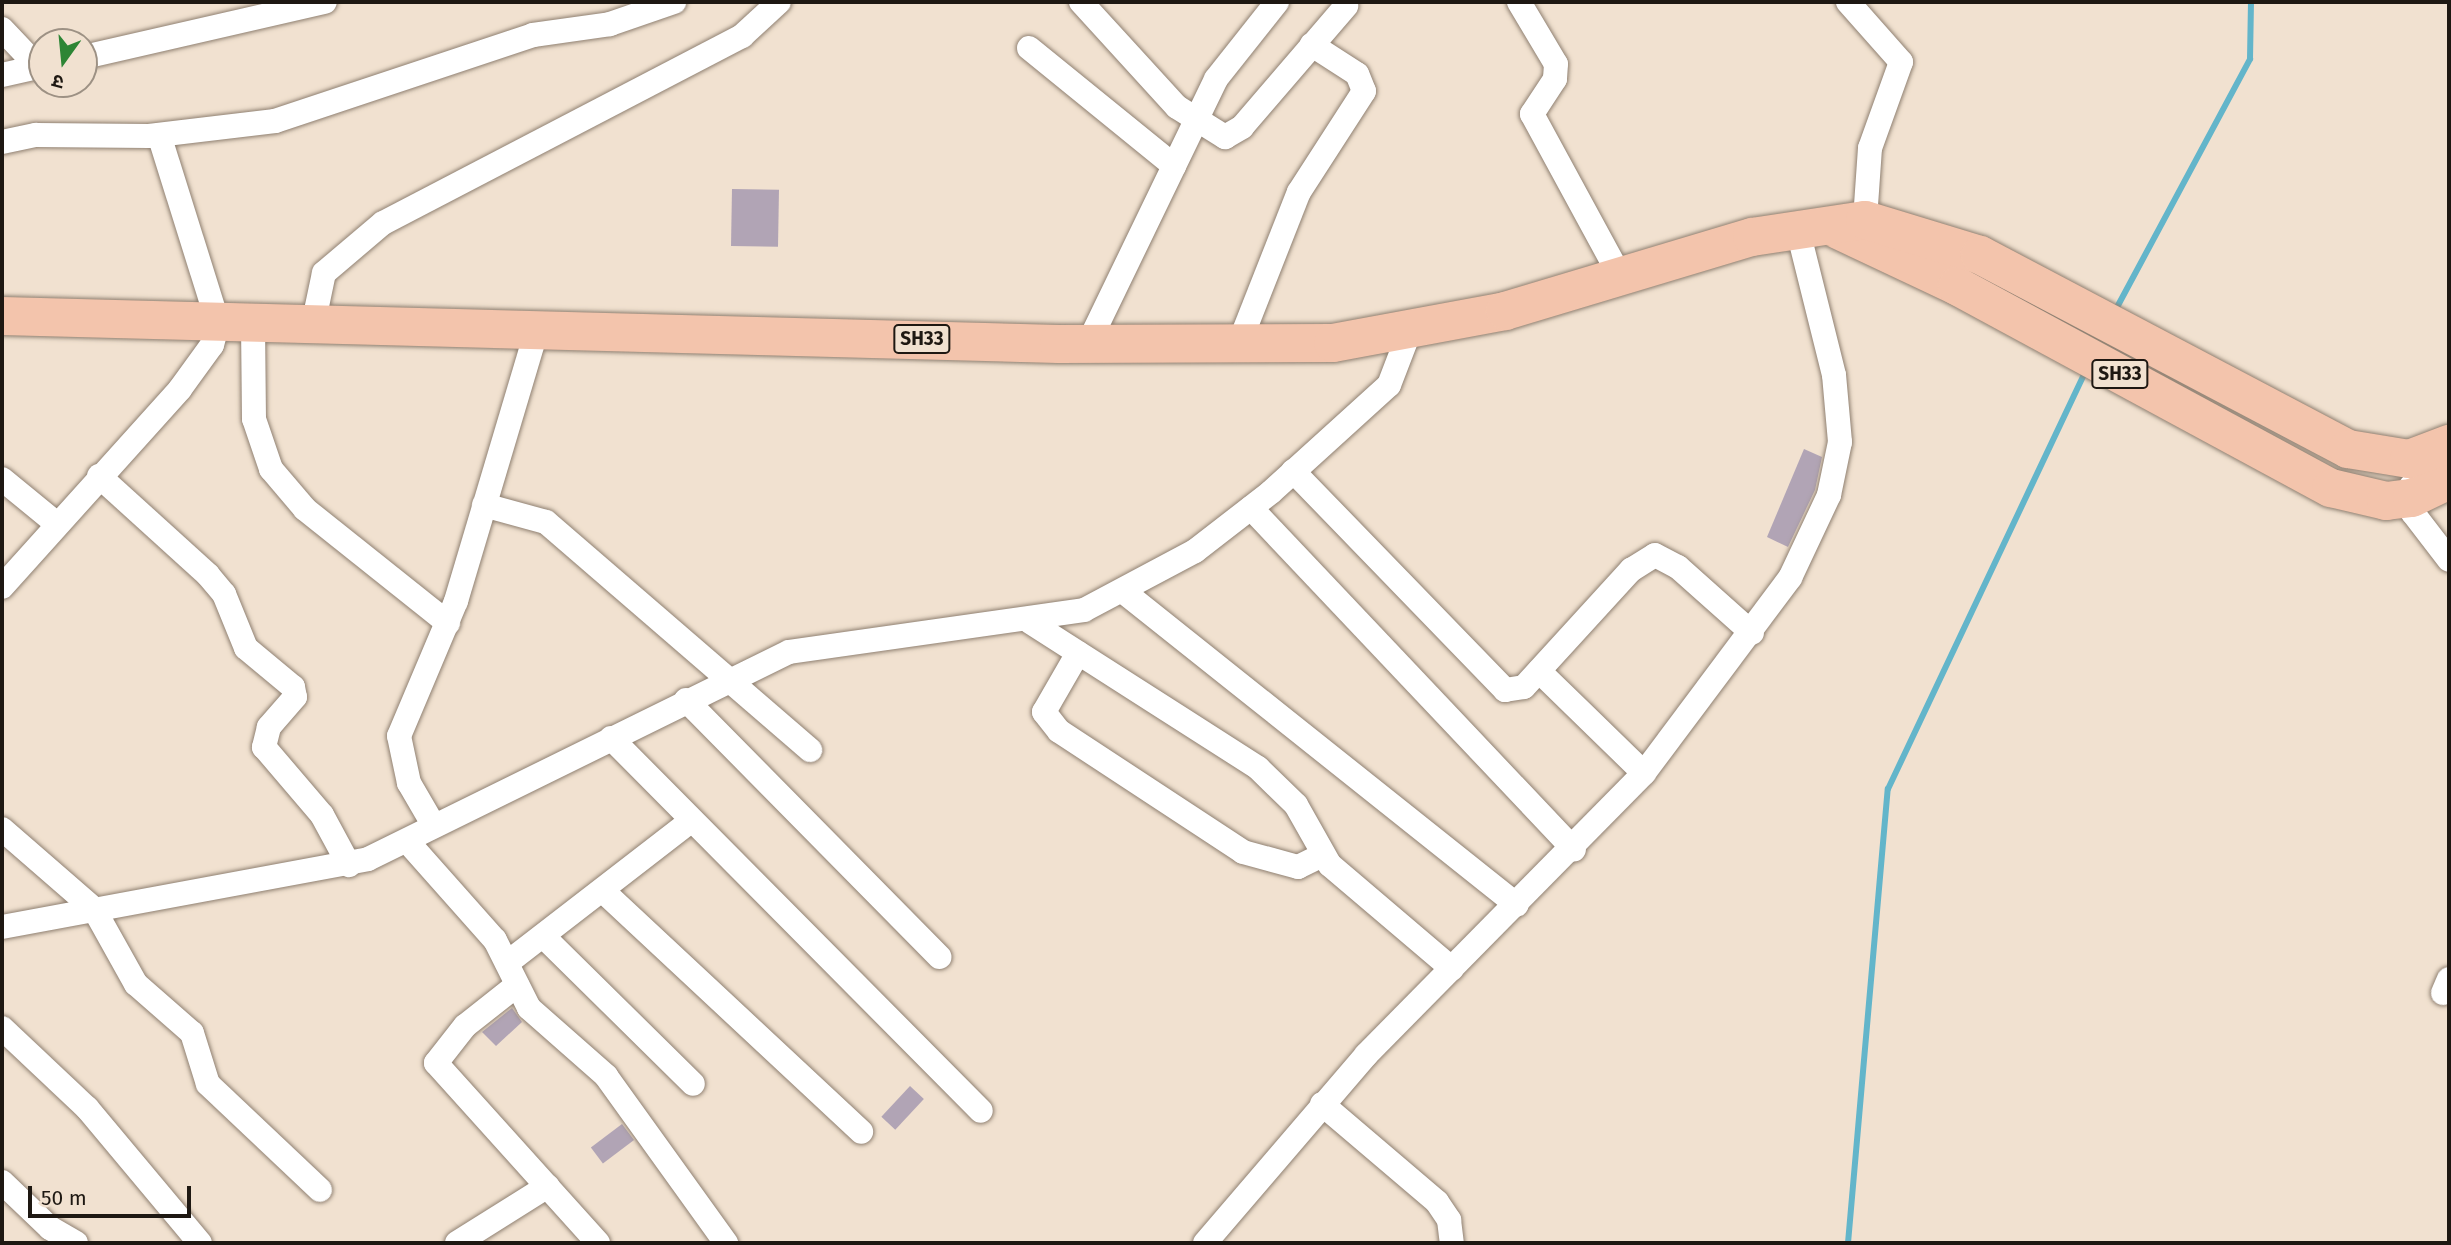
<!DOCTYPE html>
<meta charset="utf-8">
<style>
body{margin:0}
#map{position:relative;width:2451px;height:1245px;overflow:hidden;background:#f1e1d0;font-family:"Fira Sans","Noto Sans Devanagari",sans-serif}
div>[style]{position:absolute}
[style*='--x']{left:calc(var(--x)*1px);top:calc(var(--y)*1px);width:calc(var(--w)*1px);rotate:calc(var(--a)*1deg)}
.stream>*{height:6px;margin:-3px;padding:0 3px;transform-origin:3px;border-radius:3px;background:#63b5ca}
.building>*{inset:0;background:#b1a4b5;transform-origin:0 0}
.roads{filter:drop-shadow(0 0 2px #8f8071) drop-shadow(0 0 2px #8f8071)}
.street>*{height:24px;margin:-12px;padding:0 12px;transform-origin:12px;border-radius:12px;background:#fff}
.primary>*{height:38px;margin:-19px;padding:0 19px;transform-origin:19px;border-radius:19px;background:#f3c4ac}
span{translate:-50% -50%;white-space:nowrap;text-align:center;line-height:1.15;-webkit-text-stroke:6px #f1e1d0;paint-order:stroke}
.shield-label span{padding:2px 5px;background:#f1e1d0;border:2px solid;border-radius:5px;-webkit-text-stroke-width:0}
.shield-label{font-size:19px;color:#1e1812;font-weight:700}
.frame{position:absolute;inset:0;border:4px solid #1e1812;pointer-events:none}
.north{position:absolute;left:28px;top:28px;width:70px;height:70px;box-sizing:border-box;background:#f1e1d0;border:2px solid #9d9184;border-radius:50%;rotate:195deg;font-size:19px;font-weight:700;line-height:28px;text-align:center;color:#1e1812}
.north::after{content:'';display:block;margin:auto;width:24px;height:32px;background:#2d8535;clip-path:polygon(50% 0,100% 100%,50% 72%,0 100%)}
.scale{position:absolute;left:28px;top:1186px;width:163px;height:32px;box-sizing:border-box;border:4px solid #1e1812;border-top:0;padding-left:9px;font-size:21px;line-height:24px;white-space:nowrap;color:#1e1812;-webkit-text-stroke:5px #f1e1d0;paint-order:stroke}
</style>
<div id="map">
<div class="stream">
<i style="--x:2115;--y:311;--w:286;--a:-61.8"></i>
<i style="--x:2250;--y:59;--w:57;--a:-89"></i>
<i style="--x:1848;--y:1243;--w:456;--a:-85"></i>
<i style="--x:1888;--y:789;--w:463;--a:-64.7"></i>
</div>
<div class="building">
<i style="left:732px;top:189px;width:47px;height:57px;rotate:1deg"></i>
<i style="clip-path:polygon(1804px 449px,1822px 457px,1815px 490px,1788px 547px,1767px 537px)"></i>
<i style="clip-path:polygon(512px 1008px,522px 1022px,496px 1046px,482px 1032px)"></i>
<i style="left:910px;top:1086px;width:19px;height:42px;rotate:43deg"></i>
<i style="left:622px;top:1124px;width:20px;height:39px;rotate:53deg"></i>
</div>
<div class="roads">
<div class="street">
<i style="--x:1081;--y:2;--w:142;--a:47.6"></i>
<i style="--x:1177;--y:107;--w:57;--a:32"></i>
<i style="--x:1225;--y:137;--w:20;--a:-30"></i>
<i style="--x:1242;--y:127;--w:160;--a:-49.3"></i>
<i style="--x:1519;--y:2;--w:72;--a:59.2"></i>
<i style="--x:1556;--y:64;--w:15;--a:94"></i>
<i style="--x:1555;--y:79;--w:42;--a:123.3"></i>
<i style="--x:1532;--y:114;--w:187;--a:61.5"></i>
<i style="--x:1848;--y:2;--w:80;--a:48.5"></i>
<i style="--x:1901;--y:62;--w:91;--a:109.8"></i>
<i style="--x:1870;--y:148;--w:72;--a:94"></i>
<i style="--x:2;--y:29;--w:52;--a:46.5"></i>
<i style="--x:1029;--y:48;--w:187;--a:39.1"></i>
<i style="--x:84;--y:57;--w:247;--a:-12.9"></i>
<i style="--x:2;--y:75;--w:41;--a:-12.7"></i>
<i style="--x:2;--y:142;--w:35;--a:-12"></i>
<i style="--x:36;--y:135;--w:113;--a:0.5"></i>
<i style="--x:149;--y:136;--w:127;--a:-6.8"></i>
<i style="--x:275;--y:121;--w:272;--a:-18.4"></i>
<i style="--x:533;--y:35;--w:78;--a:-8.1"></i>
<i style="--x:610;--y:24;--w:68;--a:-19"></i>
<i style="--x:253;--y:324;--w:95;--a:89.4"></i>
<i style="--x:254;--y:419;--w:53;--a:71.2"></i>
<i style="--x:271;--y:469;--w:52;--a:49.6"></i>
<i style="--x:305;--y:509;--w:183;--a:38.6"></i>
<i style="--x:313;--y:325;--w:53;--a:-78.1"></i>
<i style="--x:324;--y:273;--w:77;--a:-40.3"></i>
<i style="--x:383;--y:223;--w:405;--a:-27.5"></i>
<i style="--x:742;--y:36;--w:50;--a:-42.6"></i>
<i style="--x:1088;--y:344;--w:294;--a:-64.2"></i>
<i style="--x:1216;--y:79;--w:98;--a:-51.6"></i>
<i style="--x:1239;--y:344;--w:163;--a:-68.5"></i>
<i style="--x:1299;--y:192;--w:120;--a:-57.2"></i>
<i style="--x:1364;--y:91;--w:18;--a:-112"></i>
<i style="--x:1357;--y:74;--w:54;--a:-147.2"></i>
<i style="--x:1293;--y:471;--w:305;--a:45.9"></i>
<i style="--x:1505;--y:690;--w:19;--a:-9"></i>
<i style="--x:1524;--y:687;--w:159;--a:-47.6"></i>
<i style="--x:1631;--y:570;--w:28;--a:-32"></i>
<i style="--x:1655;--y:555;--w:26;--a:28"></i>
<i style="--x:1678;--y:567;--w:99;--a:41.7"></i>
<i style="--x:99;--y:476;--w:147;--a:42.2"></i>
<i style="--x:208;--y:575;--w:25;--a:50"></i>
<i style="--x:224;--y:594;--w:58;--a:67.8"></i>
<i style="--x:246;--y:648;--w:61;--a:39.7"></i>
<i style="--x:293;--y:687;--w:10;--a:79"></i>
<i style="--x:295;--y:697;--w:40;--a:131"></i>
<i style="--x:269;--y:727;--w:21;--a:104"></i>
<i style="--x:264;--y:747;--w:89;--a:49.5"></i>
<i style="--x:322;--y:815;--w:57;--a:61.6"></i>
<i style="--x:2;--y:479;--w:71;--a:39.3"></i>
<i style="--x:2411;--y:486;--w:27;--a:86"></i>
<i style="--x:2413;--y:513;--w:59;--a:52.5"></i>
<i style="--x:484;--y:505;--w:64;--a:15.3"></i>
<i style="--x:546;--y:522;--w:349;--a:40.8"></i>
<i style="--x:1251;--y:508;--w:470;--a:46.6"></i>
<i style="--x:2;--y:587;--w:266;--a:-48"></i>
<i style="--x:180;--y:389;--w:54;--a:-54"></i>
<i style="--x:212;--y:345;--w:23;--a:-75"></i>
<i style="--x:218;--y:323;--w:197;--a:-107.4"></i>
<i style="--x:1124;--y:592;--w:502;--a:38.54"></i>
<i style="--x:1030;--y:622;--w:271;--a:32.6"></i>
<i style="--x:1258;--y:768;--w:53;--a:44.2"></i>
<i style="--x:1296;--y:805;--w:69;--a:60.5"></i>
<i style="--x:1330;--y:865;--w:160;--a:40.4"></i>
<i style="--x:1078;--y:653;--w:68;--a:120"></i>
<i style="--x:1044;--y:712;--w:24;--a:52"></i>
<i style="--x:1059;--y:731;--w:220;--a:33.3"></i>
<i style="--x:1243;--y:852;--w:57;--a:15.3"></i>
<i style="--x:1298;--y:867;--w:25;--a:-26"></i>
<i style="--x:1539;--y:671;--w:146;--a:44.2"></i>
<i style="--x:686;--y:700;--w:361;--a:45.4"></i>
<i style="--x:611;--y:738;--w:525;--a:45.23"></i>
<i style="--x:434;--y:826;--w:50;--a:-120.2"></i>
<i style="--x:409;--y:783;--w:48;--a:-102"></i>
<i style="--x:399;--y:736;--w:147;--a:-67.1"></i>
<i style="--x:456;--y:601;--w:284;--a:-73.4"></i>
<i style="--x:2;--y:829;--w:122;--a:41"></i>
<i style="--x:94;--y:909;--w:86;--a:60.8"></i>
<i style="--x:136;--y:984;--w:74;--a:41.2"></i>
<i style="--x:192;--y:1033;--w:53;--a:72.6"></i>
<i style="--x:208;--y:1084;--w:154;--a:43.4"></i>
<i style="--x:407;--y:841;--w:132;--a:48.4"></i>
<i style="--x:495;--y:940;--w:76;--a:63.4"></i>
<i style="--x:529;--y:1008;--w:103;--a:41.4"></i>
<i style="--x:606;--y:1076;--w:206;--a:54.3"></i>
<i style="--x:603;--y:891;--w:353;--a:43"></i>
<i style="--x:2;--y:927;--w:372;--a:-10.5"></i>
<i style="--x:368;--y:859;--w:469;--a:-26.2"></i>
<i style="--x:789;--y:652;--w:298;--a:-8.1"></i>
<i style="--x:1084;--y:610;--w:126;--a:-28"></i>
<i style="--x:1195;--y:551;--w:96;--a:-37.8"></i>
<i style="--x:1271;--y:492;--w:159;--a:-42.2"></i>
<i style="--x:1389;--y:385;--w:56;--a:-69"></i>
<i style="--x:544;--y:937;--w:209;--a:44.6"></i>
<i style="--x:507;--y:963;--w:232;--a:-37.7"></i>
<i style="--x:517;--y:985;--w:66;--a:141.7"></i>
<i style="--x:465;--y:1026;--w:47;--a:128.1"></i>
<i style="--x:436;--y:1063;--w:242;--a:48"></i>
<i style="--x:2443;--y:993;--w:15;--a:-67"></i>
<i style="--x:2;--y:1028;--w:117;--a:43.3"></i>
<i style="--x:87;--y:1108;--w:176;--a:50.1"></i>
<i style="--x:1322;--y:1104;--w:151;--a:40.4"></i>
<i style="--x:1437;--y:1202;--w:22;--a:56"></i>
<i style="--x:1449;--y:1220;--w:23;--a:83"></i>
<i style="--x:2;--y:1182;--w:66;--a:43.8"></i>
<i style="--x:50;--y:1228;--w:30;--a:30"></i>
<i style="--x:457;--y:1243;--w:107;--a:-32.1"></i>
<i style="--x:1205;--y:1243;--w:248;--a:-49.4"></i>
<i style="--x:1366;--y:1055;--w:396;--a:-45.4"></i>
<i style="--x:1644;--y:773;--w:244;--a:-53.2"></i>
<i style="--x:1790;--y:578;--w:92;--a:-64.8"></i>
<i style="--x:1829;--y:495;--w:54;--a:-78.3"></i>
<i style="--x:1840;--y:442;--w:67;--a:-95.1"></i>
<i style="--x:1834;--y:375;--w:153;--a:-104"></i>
</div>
<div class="primary">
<i style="--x:1838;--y:230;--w:132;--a:25.2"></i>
<i style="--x:1957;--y:286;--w:425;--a:28.4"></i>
<i style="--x:2331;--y:488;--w:57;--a:13.3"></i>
<i style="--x:2386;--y:501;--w:26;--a:-7"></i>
<i style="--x:2412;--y:498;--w:41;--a:-25.9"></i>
<i style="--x:2;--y:316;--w:1057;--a:1.52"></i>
<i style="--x:1059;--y:344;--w:274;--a:-0.2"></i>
<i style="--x:1333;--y:343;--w:175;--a:-10.5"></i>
<i style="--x:1505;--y:311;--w:258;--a:-16.7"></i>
<i style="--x:1752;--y:237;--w:114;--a:-8.6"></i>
<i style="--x:1865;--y:220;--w:120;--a:16.9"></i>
<i style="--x:1980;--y:255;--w:416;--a:27.8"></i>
<i style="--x:2348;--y:449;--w:62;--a:9.3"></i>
<i style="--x:2409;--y:459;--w:43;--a:-20.6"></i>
</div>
</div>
<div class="shield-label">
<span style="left:922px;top:339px">SH33</span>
<span style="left:2120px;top:374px">SH33</span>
</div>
<div class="frame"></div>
<div class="north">उ</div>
<div class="scale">50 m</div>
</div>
